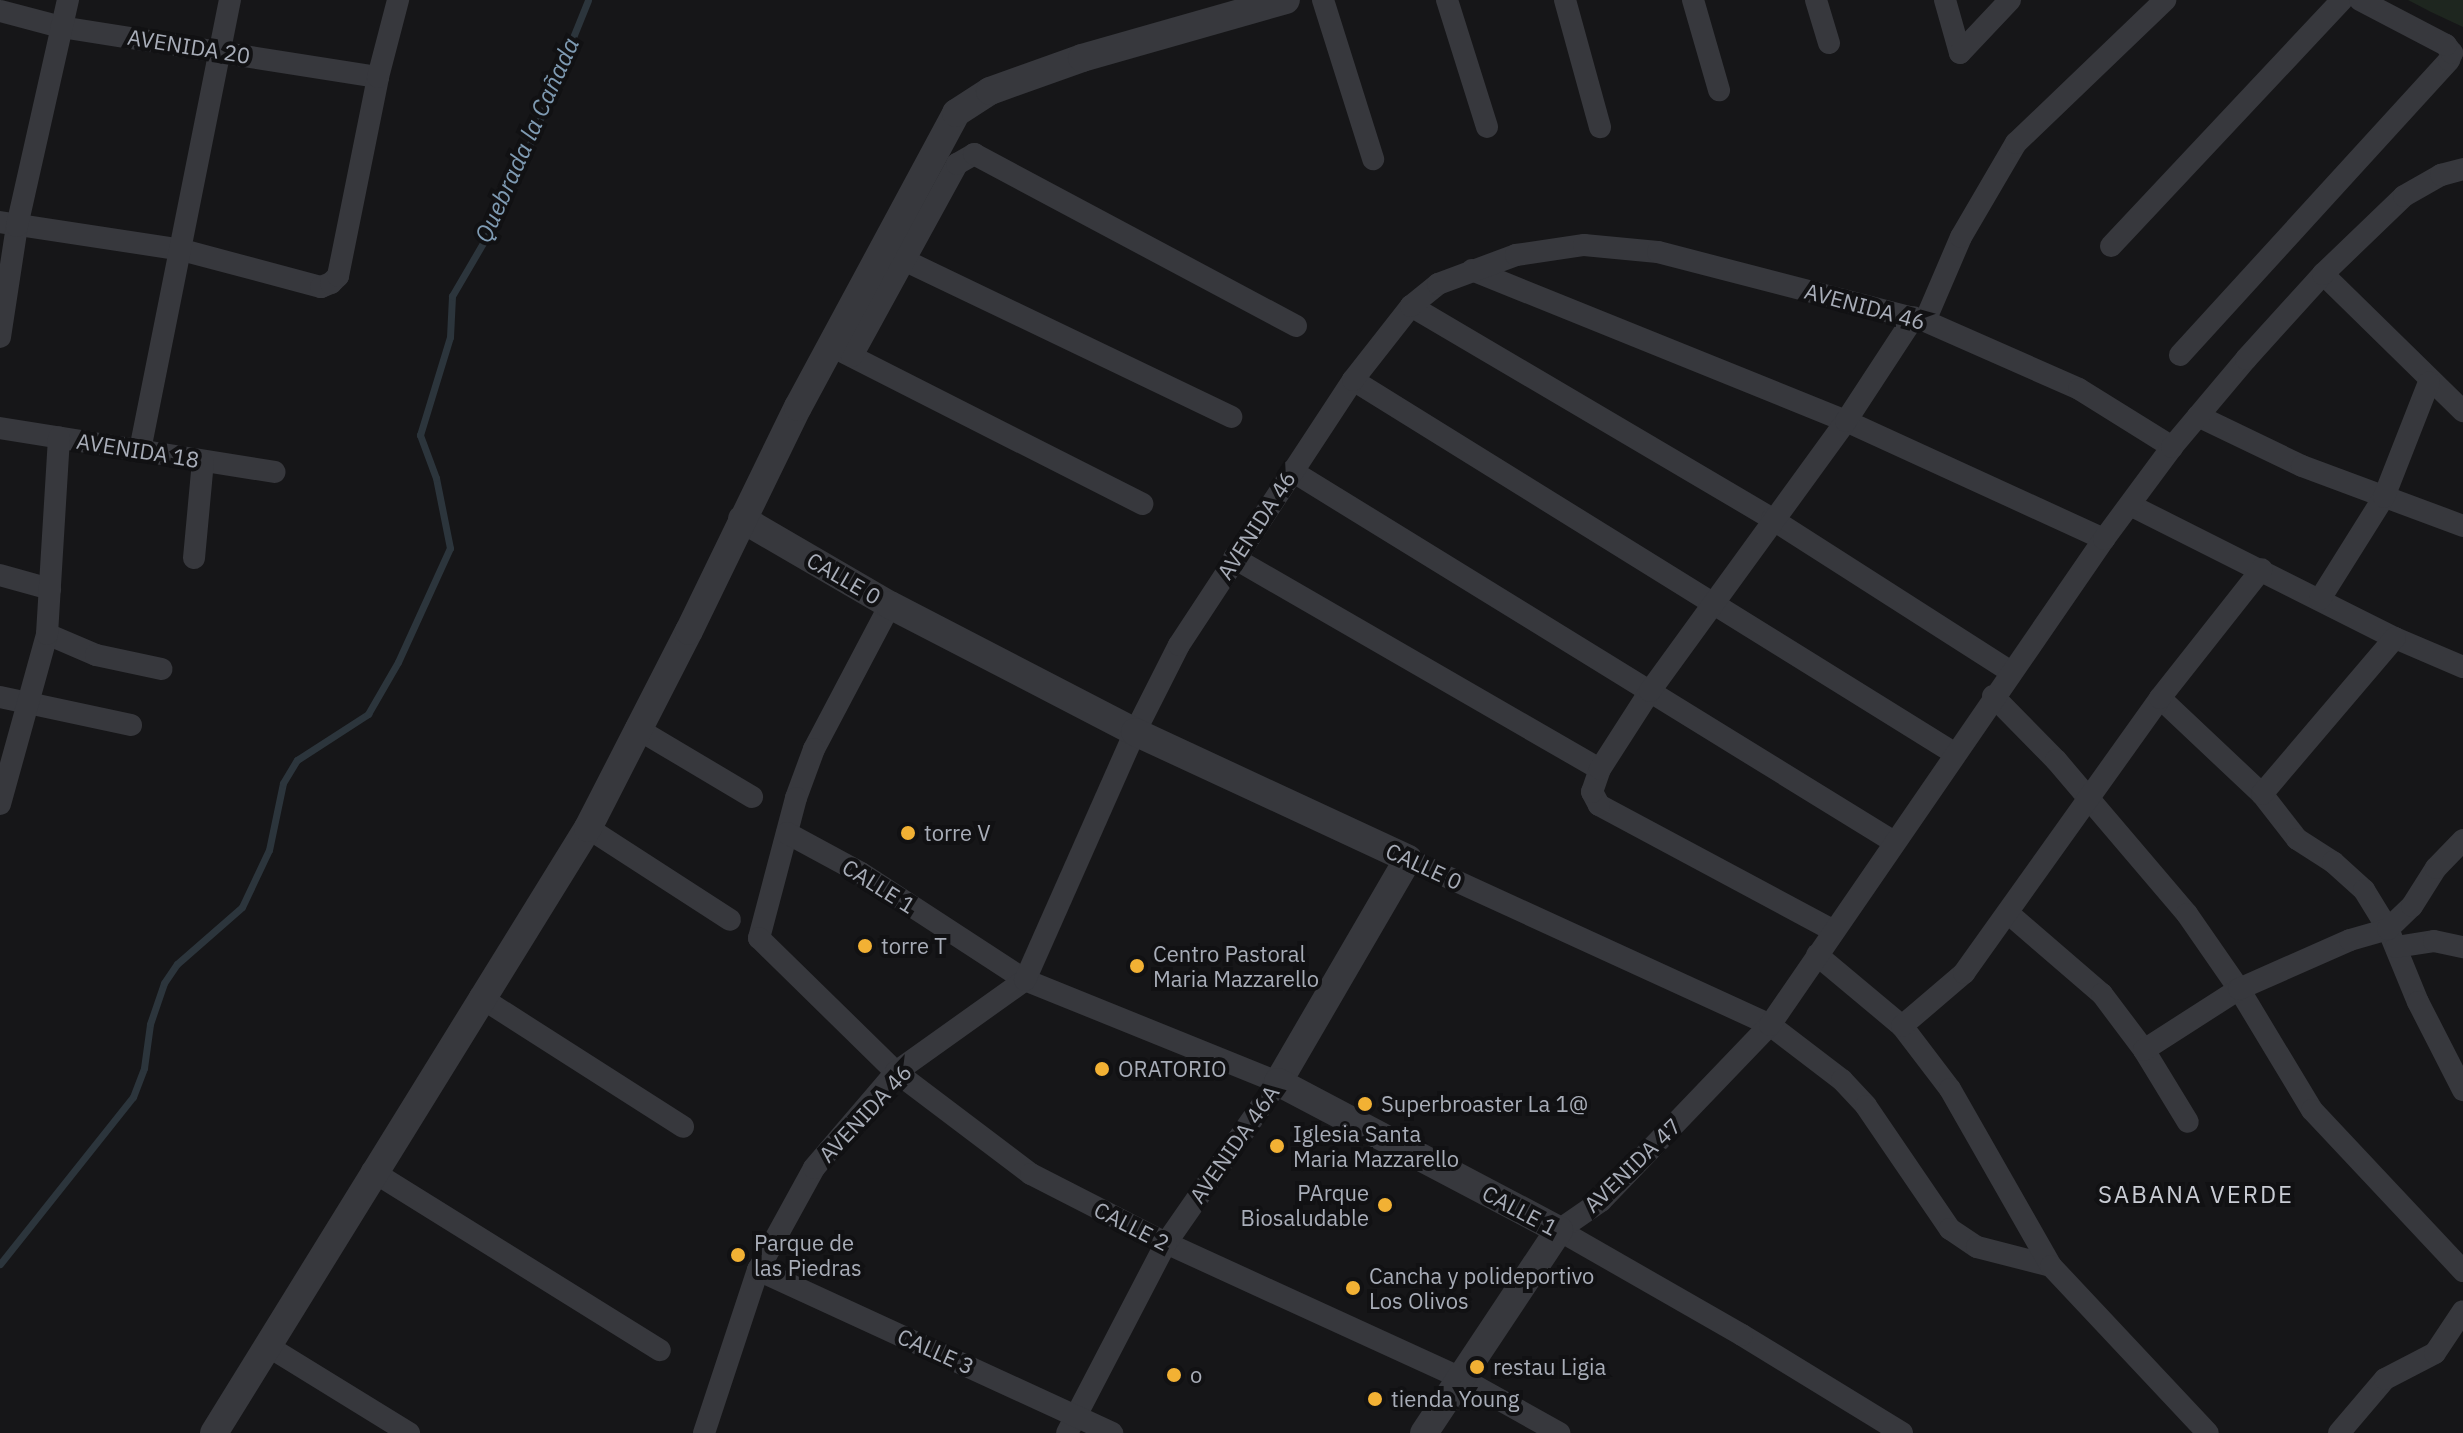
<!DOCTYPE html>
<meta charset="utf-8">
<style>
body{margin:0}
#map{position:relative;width:2463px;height:1433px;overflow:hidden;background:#161618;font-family:"IBM Plex Sans",sans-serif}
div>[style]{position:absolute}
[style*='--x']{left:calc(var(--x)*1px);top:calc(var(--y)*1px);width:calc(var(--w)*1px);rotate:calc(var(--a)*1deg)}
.green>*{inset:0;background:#1e261f}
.stream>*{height:7px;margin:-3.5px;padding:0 3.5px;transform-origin:3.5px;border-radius:3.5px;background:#2c353c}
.minor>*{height:22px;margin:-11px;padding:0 11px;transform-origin:11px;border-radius:11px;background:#37383d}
.tertiary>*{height:28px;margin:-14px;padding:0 14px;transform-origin:14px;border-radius:14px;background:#37383d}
.dots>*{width:22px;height:22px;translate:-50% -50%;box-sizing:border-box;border:4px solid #111113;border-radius:50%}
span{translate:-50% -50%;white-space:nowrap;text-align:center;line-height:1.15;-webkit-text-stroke:8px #111113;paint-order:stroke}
.street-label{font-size:22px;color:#a8adb8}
.poi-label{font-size:22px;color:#a8adb8}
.left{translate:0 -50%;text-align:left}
.right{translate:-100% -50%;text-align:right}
.water-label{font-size:24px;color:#7f9bb3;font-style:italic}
.neighbourhood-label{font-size:24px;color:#c9ccd4;letter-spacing:2px}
</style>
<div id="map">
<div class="green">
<i style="clip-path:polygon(2408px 0,2463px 0,2463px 27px,2431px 12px)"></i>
</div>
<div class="stream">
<i style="--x:0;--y:1264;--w:213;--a:-51.5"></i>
<i style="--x:133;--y:1097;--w:31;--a:-69"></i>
<i style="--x:144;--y:1068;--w:44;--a:-82.2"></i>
<i style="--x:150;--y:1024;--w:43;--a:-71.1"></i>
<i style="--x:164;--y:983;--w:23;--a:-56"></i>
<i style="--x:177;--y:964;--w:86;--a:-41.2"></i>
<i style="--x:242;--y:907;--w:63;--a:-64.7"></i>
<i style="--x:269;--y:850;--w:68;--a:-78.2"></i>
<i style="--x:283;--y:783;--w:27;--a:-59"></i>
<i style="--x:297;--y:760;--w:85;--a:-32.9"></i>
<i style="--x:368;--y:714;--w:60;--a:-60"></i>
<i style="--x:398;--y:662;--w:125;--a:-65.5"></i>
<i style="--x:450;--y:548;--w:71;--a:-101.3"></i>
<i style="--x:436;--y:478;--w:46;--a:-110.4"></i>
<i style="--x:420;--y:435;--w:102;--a:-73"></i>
<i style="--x:450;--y:337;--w:41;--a:-87.2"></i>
<i style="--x:452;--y:296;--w:95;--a:-59.7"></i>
<i style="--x:500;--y:214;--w:11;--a:-85"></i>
<i style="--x:501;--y:203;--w:37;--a:-61"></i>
<i style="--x:519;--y:171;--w:184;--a:-68"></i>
</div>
<div class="minor">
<i style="--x:1323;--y:0;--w:167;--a:72.5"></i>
<i style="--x:1447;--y:0;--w:133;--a:72.5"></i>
<i style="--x:1565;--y:0;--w:132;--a:74.6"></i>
<i style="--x:1693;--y:0;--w:94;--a:73.9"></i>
<i style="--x:1816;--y:0;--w:45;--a:73.2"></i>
<i style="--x:1945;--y:0;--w:55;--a:74.2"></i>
<i style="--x:0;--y:11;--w:63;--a:14.7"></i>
<i style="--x:61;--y:27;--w:321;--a:9"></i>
<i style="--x:1960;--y:53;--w:73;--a:-46.7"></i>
<i style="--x:0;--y:222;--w:184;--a:8.7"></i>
<i style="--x:182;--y:250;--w:144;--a:14.9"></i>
<i style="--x:321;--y:287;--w:11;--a:-22"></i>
<i style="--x:331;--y:283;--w:10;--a:-45"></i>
<i style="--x:338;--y:276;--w:203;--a:-78.6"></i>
<i style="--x:378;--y:77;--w:80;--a:-75.4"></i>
<i style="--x:2111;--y:246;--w:337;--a:-46.8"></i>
<i style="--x:904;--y:260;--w:363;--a:25.6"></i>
<i style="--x:1472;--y:270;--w:403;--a:22"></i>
<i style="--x:1846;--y:421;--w:284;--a:24.6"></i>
<i style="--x:2323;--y:274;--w:196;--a:44.4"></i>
<i style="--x:1411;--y:306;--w:419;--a:30.5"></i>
<i style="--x:1772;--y:519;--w:282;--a:32.6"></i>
<i style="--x:1925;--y:321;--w:91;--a:-66.8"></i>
<i style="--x:1961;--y:237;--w:109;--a:-59.7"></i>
<i style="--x:2016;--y:143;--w:207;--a:-43.8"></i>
<i style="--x:0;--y:337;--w:112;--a:-81.3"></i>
<i style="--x:17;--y:226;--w:232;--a:-77.3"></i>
<i style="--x:841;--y:351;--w:338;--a:26.9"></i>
<i style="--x:2180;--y:355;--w:399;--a:-47.6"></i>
<i style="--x:2449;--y:60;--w:8;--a:-67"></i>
<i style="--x:2452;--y:53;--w:10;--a:-127"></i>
<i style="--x:2446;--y:45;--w:97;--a:-152.4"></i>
<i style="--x:852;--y:356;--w:219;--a:-61.3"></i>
<i style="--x:957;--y:164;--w:20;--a:-30"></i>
<i style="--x:974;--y:154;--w:365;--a:28.1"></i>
<i style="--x:1353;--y:380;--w:707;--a:31.83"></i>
<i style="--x:2198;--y:416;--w:115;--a:25.7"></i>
<i style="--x:2302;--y:466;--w:172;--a:20.4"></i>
<i style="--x:0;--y:428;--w:278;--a:9.1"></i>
<i style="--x:140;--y:450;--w:459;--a:-78.7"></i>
<i style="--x:1292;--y:471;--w:707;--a:31.64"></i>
<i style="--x:2130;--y:505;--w:297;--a:26.7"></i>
<i style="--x:2395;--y:638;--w:74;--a:23.1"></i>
<i style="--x:194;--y:558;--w:97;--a:-84.7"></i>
<i style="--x:1234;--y:558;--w:422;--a:30"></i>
<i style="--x:0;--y:575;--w:52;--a:15.6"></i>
<i style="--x:2320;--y:599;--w:120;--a:-57.9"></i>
<i style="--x:2384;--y:497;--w:123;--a:-68.6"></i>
<i style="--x:890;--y:605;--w:163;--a:117.8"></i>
<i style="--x:814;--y:749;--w:52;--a:110.2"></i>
<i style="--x:796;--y:798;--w:145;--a:104.8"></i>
<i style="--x:759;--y:938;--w:192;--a:44.4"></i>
<i style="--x:896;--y:1072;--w:169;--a:37.1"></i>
<i style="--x:1031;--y:1174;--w:152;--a:27.1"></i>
<i style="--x:1166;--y:1243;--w:322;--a:24.6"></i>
<i style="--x:1459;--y:1377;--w:115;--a:29.2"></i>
<i style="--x:47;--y:634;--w:53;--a:23.2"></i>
<i style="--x:96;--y:655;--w:67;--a:12"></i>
<i style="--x:1993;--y:696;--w:90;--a:45.5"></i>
<i style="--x:2056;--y:760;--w:202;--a:49.6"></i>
<i style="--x:2187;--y:914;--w:91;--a:55.3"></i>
<i style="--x:2239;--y:989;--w:141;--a:58.9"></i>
<i style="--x:2312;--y:1110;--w:221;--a:46.8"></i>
<i style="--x:0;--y:697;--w:134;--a:12.1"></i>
<i style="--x:2160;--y:698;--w:140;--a:43.3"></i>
<i style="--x:2262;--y:794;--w:57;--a:52.1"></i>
<i style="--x:2297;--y:839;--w:43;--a:32.6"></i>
<i style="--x:2333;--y:862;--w:42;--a:42.1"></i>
<i style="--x:2364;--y:890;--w:46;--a:58.4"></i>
<i style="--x:2388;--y:929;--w:79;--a:67.7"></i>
<i style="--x:2418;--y:1002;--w:99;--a:62.9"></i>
<i style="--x:636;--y:728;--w:135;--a:30.7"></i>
<i style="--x:2262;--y:794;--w:205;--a:-49.6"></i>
<i style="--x:0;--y:804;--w:176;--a:-74.5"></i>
<i style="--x:47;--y:634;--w:197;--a:-86.5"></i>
<i style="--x:588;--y:828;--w:169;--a:32.9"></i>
<i style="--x:787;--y:833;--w:84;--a:28.4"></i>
<i style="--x:861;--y:873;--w:196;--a:33.1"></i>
<i style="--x:1025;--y:980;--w:273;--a:22"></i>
<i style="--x:1278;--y:1082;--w:196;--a:124.8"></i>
<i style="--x:1166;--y:1243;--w:214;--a:117.5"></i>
<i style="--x:1408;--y:859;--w:398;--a:24.6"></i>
<i style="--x:1770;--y:1025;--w:91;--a:37.4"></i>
<i style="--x:1842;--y:1080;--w:35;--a:47"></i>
<i style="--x:1866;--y:1106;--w:149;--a:55.7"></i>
<i style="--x:1950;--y:1229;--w:32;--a:34"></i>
<i style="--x:1977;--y:1247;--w:76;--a:14.4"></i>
<i style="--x:2008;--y:913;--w:124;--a:40.8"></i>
<i style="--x:2102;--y:994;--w:70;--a:53.1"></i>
<i style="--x:2144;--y:1050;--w:84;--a:58.6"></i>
<i style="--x:1834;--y:931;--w:267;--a:-151.8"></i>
<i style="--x:1599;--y:805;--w:15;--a:-118"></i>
<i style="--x:1592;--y:792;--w:24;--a:-71"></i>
<i style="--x:1600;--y:769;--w:93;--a:-57.3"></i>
<i style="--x:1650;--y:691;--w:334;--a:-54"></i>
<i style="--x:1846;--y:421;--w:124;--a:-56.8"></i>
<i style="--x:2396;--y:947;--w:38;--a:-9"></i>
<i style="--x:2434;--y:941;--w:30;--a:12"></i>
<i style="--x:1817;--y:955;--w:111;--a:39.9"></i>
<i style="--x:1902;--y:1026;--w:79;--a:52.7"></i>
<i style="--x:1950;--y:1089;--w:204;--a:60.3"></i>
<i style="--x:2051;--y:1266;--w:229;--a:46.8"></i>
<i style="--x:480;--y:997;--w:241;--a:32.6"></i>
<i style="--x:1902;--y:1026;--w:82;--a:-40.5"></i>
<i style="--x:1964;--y:973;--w:338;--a:-54.5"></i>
<i style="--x:2160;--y:698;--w:164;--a:-51.7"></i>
<i style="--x:2144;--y:1050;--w:113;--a:-32.7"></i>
<i style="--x:2239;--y:989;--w:121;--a:-23.8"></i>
<i style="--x:2350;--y:940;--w:40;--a:-16"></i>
<i style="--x:2388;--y:929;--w:33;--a:-44"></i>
<i style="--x:2412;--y:906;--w:45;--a:-57.7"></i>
<i style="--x:2436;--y:868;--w:39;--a:-46"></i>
<i style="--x:372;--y:1171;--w:339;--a:31.9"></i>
<i style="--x:758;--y:1270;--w:390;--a:24.7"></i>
<i style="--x:266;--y:1345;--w:168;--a:31.6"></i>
<i style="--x:704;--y:1433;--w:172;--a:-71.7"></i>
<i style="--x:758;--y:1270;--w:116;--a:-61.2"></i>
<i style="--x:814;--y:1168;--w:126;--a:-49.5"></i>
<i style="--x:896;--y:1072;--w:158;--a:-35.5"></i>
<i style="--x:1025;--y:980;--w:271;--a:-66.1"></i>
<i style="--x:1135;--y:732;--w:97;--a:-63.2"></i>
<i style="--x:1179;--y:645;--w:317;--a:-56.7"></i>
<i style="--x:1353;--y:380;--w:94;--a:-51.9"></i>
<i style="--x:1411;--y:306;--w:35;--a:-39"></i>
<i style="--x:1438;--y:284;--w:83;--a:-20.4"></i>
<i style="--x:1516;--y:255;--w:69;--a:-8.4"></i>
<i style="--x:1584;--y:245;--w:74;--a:5.4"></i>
<i style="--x:1658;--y:252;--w:276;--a:14.5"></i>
<i style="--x:1925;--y:321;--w:168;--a:23.8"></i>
<i style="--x:2079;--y:389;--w:110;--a:31.9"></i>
<i style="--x:1902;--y:1433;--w:188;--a:-148.5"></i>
<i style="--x:1742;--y:1335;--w:211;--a:-150.2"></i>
<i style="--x:1559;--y:1230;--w:51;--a:-34.6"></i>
<i style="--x:1601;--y:1201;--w:244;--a:-46.2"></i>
<i style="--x:1770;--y:1025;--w:590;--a:-55.5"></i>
<i style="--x:2104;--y:539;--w:114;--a:-53.5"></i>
<i style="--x:2172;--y:447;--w:115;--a:-49.9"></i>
<i style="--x:2246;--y:359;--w:115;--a:-47.8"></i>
<i style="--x:2323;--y:274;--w:112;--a:-43.9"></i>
<i style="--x:2404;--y:196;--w:43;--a:-29.6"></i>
<i style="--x:2441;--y:175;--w:23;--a:-15"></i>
<i style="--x:2339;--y:1433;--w:71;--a:-49.6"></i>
<i style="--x:2385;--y:1379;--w:56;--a:-27.5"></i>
<i style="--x:2435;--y:1353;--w:50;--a:-56.3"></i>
</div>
<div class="tertiary">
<i style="--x:742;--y:519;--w:171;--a:30.2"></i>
<i style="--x:890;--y:605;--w:276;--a:27.4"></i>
<i style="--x:1135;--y:732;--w:301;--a:24.9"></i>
<i style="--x:1408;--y:859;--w:258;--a:120.2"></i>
<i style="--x:1278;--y:1082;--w:318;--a:27.8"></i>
<i style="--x:1559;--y:1230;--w:244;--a:123.6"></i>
<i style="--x:214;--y:1433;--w:711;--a:-58.28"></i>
<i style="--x:588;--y:828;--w:221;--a:-62.9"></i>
<i style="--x:689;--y:631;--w:249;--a:-64.1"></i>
<i style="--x:798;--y:407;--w:334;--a:-61.7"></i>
<i style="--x:956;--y:113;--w:40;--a:-32.9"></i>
<i style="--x:990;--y:91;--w:98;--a:-19.7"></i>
<i style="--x:1082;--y:58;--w:212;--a:-15.9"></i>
</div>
<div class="dots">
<i style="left:908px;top:833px;background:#f2b134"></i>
<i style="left:865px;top:946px;background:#f2b134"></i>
<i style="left:1137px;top:966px;background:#f2b134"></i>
<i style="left:1102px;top:1069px;background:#f2b134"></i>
<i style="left:1365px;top:1104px;background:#f2b134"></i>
<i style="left:1277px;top:1146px;background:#f2b134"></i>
<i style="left:1385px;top:1205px;background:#f2b134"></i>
<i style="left:738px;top:1255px;background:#f2b134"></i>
<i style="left:1353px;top:1288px;background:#f2b134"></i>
<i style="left:1477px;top:1367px;background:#f2b134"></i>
<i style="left:1174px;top:1375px;background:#f2b134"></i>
<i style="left:1375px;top:1399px;background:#f2b134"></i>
</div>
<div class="street-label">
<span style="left:189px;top:46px;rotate:9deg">AVENIDA 20</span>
<span style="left:1865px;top:306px;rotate:15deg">AVENIDA 46</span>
<span style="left:138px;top:450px;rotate:9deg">AVENIDA 18</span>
<span style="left:1256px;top:525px;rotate:-57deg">AVENIDA 46</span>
<span style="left:844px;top:578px;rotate:30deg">CALLE 0</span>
<span style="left:1424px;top:866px;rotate:25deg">CALLE 0</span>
<span style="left:879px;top:886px;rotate:32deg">CALLE 1</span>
<span style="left:865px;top:1113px;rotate:-47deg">AVENIDA 46</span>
<span style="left:1234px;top:1144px;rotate:-55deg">AVENIDA 46A</span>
<span style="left:1632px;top:1165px;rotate:-44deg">AVENIDA 47</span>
<span style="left:1520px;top:1210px;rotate:28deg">CALLE 1</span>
<span style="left:1132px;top:1226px;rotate:27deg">CALLE 2</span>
<span style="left:936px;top:1351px;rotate:24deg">CALLE 3</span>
</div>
<div class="poi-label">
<span class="left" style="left:924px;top:833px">torre V</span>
<span class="left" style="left:881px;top:946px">torre T</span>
<span class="left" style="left:1153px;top:966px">Centro Pastoral<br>Maria Mazzarello</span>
<span class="left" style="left:1118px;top:1069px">ORATORIO</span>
<span class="left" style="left:1381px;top:1104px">Superbroaster La 1@</span>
<span class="left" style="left:1293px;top:1146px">Iglesia Santa<br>Maria Mazzarello</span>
<span class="right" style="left:1369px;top:1205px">PArque<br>Biosaludable</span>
<span class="left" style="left:754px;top:1255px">Parque de<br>las Piedras</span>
<span class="left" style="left:1369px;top:1288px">Cancha y polideportivo<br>Los Olivos</span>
<span class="left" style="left:1493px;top:1367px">restau Ligia</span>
<span class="left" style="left:1190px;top:1375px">o</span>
<span class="left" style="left:1391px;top:1399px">tienda Young</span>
</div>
<div class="water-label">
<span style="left:527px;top:140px;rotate:-66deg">Quebrada la Cañada</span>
</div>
<div class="neighbourhood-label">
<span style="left:2196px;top:1195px">SABANA VERDE</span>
</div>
</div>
